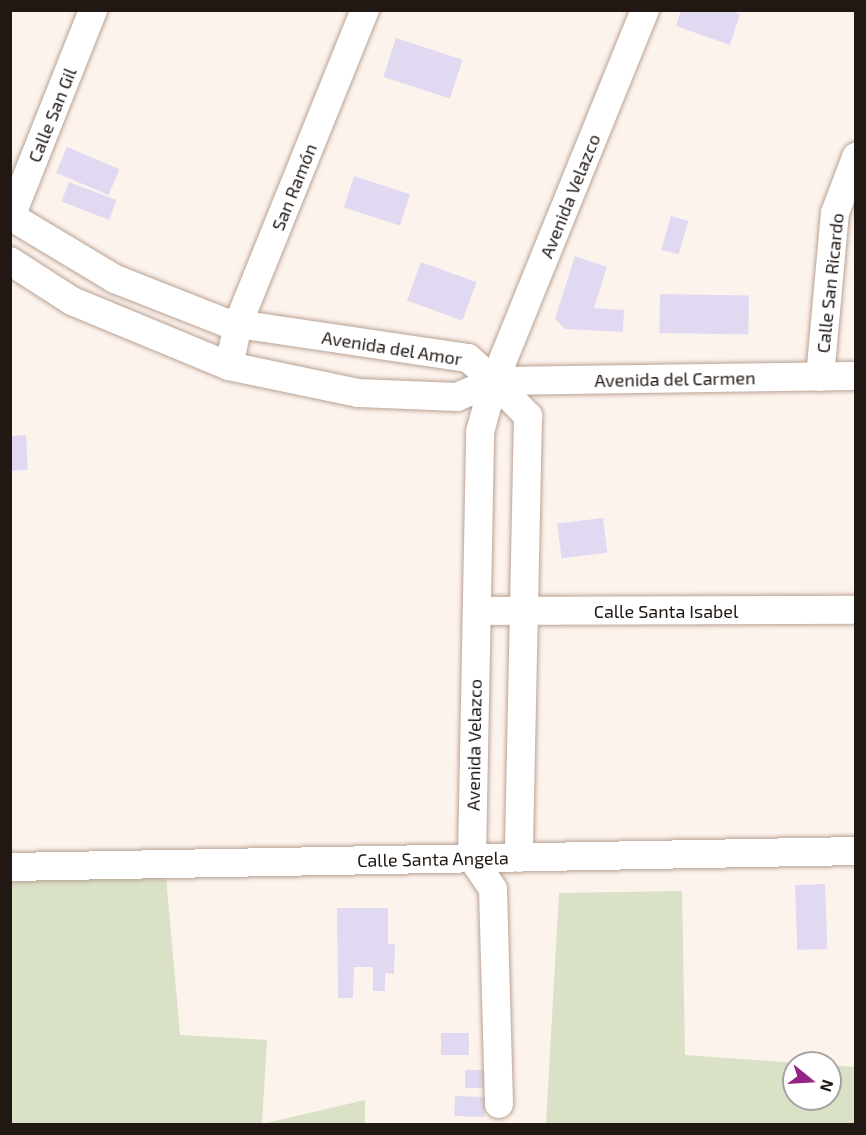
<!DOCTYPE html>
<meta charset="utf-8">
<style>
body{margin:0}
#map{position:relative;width:866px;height:1135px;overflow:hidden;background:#fdf3ed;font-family:"Exo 2",sans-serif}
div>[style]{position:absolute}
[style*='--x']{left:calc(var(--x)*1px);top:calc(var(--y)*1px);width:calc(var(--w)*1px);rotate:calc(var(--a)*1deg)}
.green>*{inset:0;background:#d9e1c6}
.building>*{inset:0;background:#e1d9f1;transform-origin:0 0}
.roads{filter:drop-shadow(0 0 2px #b8a293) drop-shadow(0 0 2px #b8a293)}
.minor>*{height:28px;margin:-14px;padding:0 14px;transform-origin:14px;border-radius:14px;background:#fff}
span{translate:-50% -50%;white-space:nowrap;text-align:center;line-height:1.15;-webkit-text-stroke:5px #fff;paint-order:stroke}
.street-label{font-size:18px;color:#211813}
.frame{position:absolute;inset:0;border:12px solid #211813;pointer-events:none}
.north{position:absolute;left:782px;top:1051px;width:60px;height:60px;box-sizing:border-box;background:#fff;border:2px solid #a6a3a1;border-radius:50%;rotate:108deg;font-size:16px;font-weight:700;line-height:24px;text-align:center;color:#211813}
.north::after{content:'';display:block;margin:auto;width:21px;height:27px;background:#942586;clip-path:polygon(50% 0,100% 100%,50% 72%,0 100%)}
</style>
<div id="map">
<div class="green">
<i style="clip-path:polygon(165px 865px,180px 1035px,267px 1040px,262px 1124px,365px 1100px,365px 1124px,11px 1124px,10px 872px)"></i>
<i style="clip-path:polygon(682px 891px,685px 1055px,797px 1063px,794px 1099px,830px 1099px,830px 1065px,855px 1067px,855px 1124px,546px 1124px,559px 893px)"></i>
</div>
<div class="building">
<i style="clip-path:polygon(681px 10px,729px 10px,740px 14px,730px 45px,676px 26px)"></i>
<i style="left:396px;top:38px;width:70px;height:41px;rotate:18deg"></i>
<i style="left:67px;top:147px;width:57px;height:28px;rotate:23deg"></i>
<i style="left:354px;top:176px;width:59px;height:33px;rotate:18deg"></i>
<i style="left:69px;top:182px;width:51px;height:21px;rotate:21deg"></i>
<i style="left:671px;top:216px;width:18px;height:35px;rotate:16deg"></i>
<i style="clip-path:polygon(575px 256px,607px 267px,594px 308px,624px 310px,623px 332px,565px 329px,555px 319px)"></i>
<i style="left:421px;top:262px;width:59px;height:41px;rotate:20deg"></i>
<i style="left:660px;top:294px;width:89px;height:39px;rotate:1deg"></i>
<i style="left:26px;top:435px;width:35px;height:16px;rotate:87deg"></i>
<i style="left:603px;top:518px;width:35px;height:46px;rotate:83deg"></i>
<i style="left:825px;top:884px;width:65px;height:30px;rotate:88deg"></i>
<i style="clip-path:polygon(337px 908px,388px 908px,388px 944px,395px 944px,394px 974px,385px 973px,385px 991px,373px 991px,373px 967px,354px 967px,353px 998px,338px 998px)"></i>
<i style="left:441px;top:1033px;width:28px;height:22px"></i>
<i style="left:465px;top:1070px;width:27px;height:18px"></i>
<i style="left:455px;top:1096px;width:30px;height:20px;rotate:2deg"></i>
</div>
<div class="roads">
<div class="minor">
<i style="--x:645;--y:10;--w:401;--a:112.1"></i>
<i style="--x:494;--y:381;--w:362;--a:-0.8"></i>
<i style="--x:10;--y:216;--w:122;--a:31"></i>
<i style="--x:115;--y:279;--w:117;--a:21.5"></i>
<i style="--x:224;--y:322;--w:247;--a:8.4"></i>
<i style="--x:468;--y:358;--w:35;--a:41"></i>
<i style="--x:494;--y:381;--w:40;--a:156.6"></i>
<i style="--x:457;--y:397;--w:99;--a:-177.7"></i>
<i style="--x:358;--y:393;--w:132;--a:-168.2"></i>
<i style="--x:229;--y:366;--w:170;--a:-157.5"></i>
<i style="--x:72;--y:301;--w:74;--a:-147.2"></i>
<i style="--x:10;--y:219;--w:225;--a:-68.3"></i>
<i style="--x:229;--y:366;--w:43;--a:-77.9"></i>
<i style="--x:238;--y:324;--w:339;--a:-68"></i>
<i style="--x:820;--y:377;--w:165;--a:-84.8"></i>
<i style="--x:835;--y:213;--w:60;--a:-69.4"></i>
<i style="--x:477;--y:611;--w:379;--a:-0.2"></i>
<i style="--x:10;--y:867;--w:846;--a:-1.08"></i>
<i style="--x:499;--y:1104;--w:215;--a:-91.6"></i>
<i style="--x:493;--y:889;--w:37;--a:-124"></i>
<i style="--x:472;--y:858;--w:426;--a:-88.9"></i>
<i style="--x:480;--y:432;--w:53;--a:-74.6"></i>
<i style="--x:494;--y:381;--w:49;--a:45.8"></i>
<i style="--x:528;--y:416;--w:442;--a:91.2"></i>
</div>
</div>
<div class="street-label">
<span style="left:52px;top:115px;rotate:-68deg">Calle San Gil</span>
<span style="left:294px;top:187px;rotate:-68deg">San Ramón</span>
<span style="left:570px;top:196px;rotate:-68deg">Avenida Velazco</span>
<span style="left:830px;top:283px;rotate:-84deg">Calle San Ricardo</span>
<span style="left:392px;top:348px;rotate:9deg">Avenida del Amor</span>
<span style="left:675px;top:379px;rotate:-1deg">Avenida del Carmen</span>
<span style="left:666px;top:611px">Calle Santa Isabel</span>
<span style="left:474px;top:745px;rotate:-89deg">Avenida Velazco</span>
<span style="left:433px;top:859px;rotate:-1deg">Calle Santa Angela</span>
</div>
<div class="frame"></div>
<div class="north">N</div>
</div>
